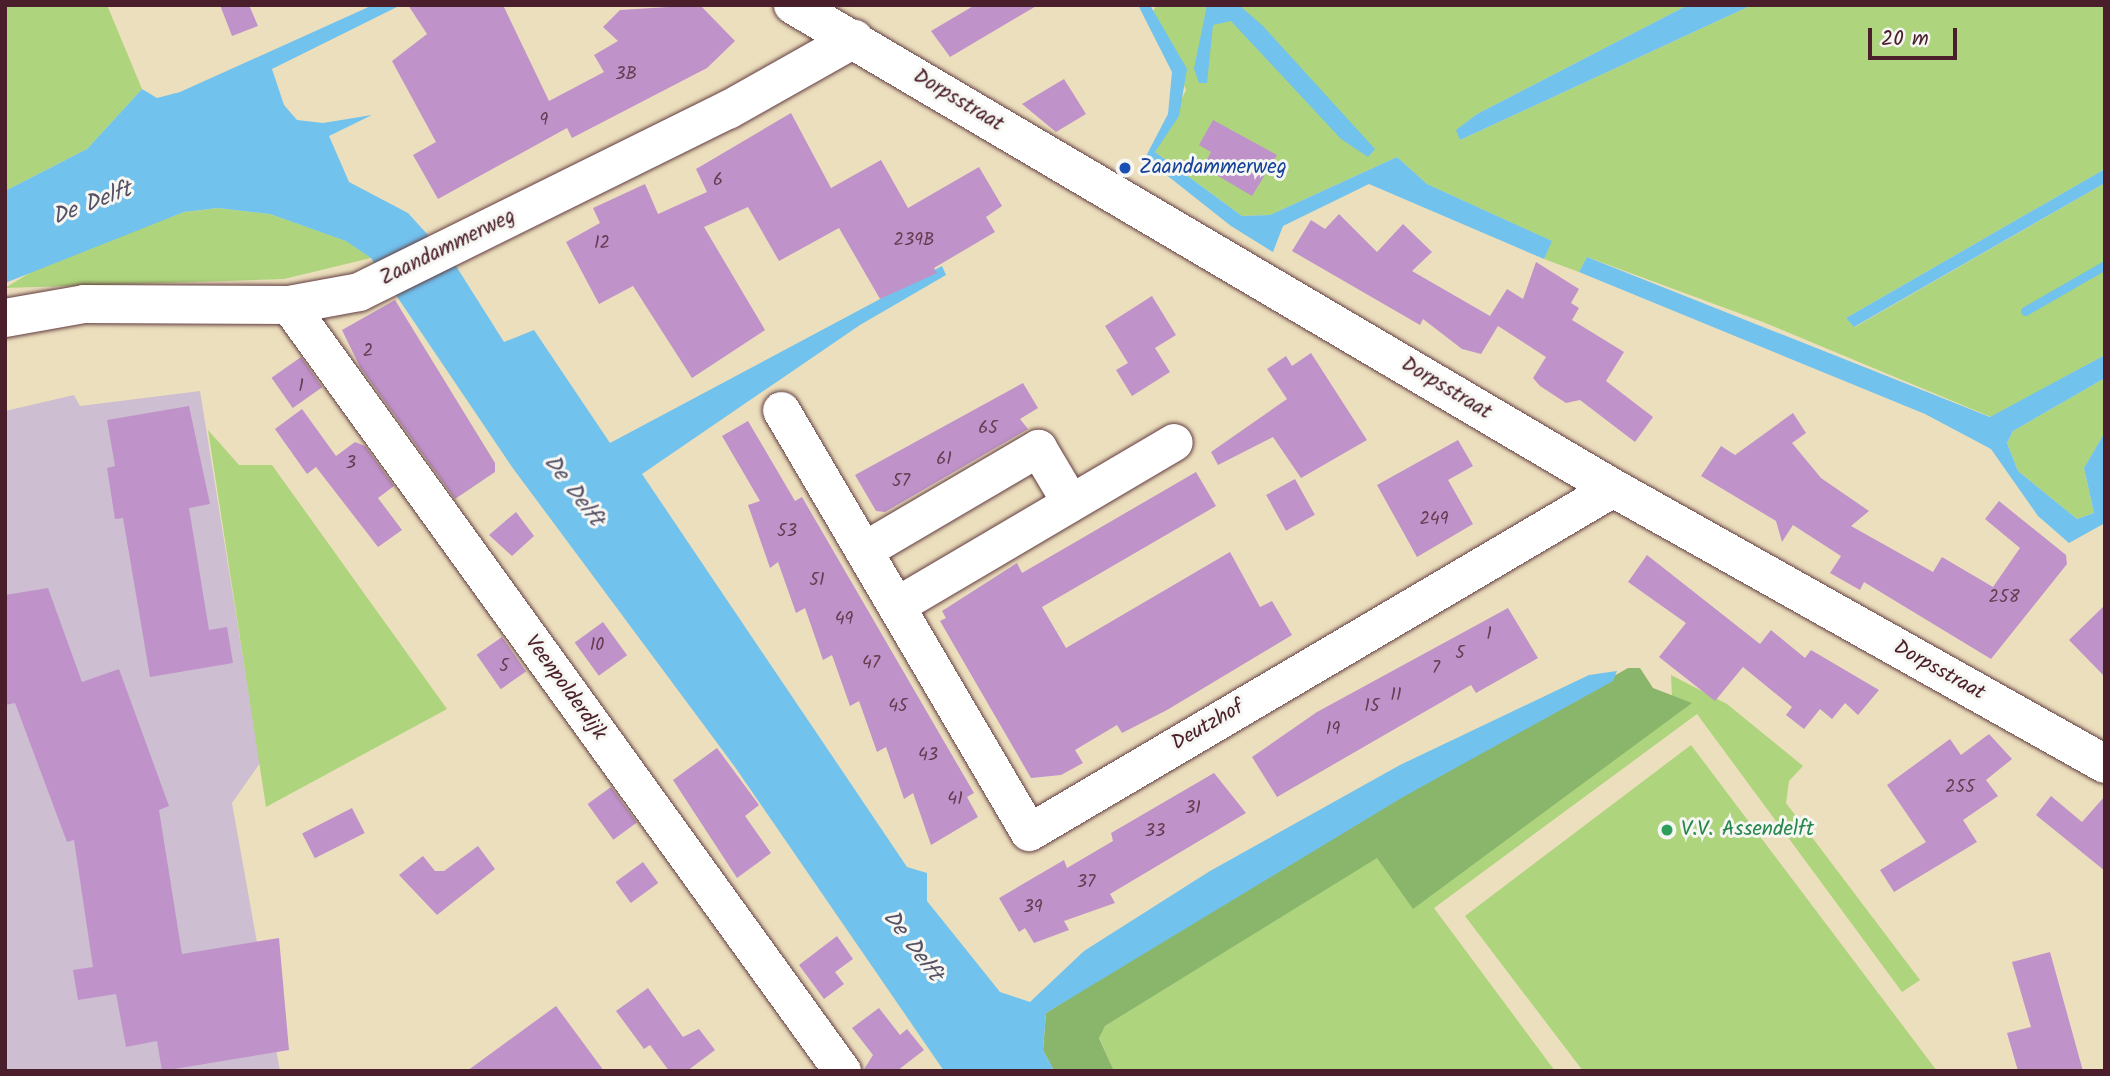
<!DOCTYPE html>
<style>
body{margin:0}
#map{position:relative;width:2110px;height:1076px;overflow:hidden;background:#ecdfbd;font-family:Kalam,sans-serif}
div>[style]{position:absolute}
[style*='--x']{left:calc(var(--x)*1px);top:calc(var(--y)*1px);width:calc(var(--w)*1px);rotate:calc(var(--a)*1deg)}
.industrial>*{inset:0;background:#cebed2}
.green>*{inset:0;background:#aed47d}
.forest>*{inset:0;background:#8ab66c}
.water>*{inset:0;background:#71c2ed}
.stream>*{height:9px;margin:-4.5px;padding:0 4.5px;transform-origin:4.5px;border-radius:4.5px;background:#71c2ed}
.building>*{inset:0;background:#bf93c9;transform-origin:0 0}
.roads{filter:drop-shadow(0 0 2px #623c41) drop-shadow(0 0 2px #623c41)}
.minor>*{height:37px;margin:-18.5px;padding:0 18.5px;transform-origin:18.5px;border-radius:18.5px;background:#fff}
.tertiary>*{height:38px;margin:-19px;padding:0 19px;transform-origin:19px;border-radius:19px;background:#fff}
.dots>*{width:19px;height:19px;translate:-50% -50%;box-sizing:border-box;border:4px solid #f6f6f2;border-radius:50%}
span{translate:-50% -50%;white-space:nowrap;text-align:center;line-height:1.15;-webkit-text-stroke:6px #f6f6f2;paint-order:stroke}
.number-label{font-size:18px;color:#673c52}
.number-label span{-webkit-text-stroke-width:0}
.street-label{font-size:21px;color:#4a1f2b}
.transit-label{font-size:21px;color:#164399}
.left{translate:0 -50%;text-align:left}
.leisure-label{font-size:21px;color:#27864d}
.water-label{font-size:23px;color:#565065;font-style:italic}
.frame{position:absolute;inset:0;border:7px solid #4a1f2b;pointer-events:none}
.scale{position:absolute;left:1868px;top:28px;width:89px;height:32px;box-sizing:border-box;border:4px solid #4a1f2b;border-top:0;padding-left:9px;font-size:21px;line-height:24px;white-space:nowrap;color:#4a1f2b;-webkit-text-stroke:5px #f6f6f2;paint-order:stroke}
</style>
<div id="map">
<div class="industrial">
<i style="clip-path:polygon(200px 391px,260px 763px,232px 803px,280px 1071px,5px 1071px,5px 411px,74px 395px,80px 406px)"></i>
</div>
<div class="green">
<i style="clip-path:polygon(5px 5px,107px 5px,142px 89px,87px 149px,5px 191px)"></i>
<i style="clip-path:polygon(1157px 5px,1688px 5px,1477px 114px,1457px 130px,1460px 140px,1752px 5px,2105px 5px,2105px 169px,1846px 318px,1855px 327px,2105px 183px,2105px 355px,1991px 417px,1763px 322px,1587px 257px,1579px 272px,1544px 259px,1551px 241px,1427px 184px,1397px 157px,1270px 215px,1242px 216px,1155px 152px,1186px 90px,1153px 11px)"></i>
<i style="clip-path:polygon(218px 208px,270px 214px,347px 241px,371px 258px,284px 279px,5px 288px,38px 268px,123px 235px,184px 212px)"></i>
<i style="clip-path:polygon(2105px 378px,2105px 432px,2084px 468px,2094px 513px,2077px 519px,2018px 471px,2007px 443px,2013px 431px)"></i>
<i style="clip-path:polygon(208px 430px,239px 465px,272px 465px,447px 709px,266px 807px)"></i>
<i style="clip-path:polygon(1671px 675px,1727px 704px,1803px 766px,1789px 781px,1786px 803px,1920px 980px,1902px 992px,1697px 714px,1434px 908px,1555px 1071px,1114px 1071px,1099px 1037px,1105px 1026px,1377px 857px,1413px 908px,1691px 703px,1672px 697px)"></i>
<i style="clip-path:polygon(1691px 745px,1937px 1071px,1583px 1071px,1465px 916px)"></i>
</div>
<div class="forest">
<i style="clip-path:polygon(1628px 668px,1640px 668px,1653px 688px,1692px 703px,1413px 909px,1377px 858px,1105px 1026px,1099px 1038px,1114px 1071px,1054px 1071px,1043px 1050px,1046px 1013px,1253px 882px)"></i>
</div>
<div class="water">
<i style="clip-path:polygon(373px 5px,401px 5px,272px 69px,284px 105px,297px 120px,323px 123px,372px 115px,329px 136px,349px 182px,408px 213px,456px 266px,504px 342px,534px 330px,610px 443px,942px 266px,946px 275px,860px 325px,642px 474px,907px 867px,927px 873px,927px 901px,1000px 992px,1030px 1002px,1084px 951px,1210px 871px,1400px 765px,1589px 675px,1617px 671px,1613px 681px,1403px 797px,1046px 1013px,1043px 1050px,1054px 1071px,944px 1071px,735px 767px,512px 467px,371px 258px,346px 241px,270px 214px,218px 208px,184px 212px,5px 283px,5px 191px,87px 149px,142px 89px,157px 98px,180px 92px)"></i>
<i style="clip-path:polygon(1138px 5px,1150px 5px,1187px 69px,1179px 116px,1155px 152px,1242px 216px,1270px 215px,1397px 157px,1427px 184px,1552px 241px,1544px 259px,1369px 184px,1283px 226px,1273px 252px,1231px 226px,1145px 158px,1168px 114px,1172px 72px)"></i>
<i style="clip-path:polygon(1207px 5px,1239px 5px,1263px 26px,1375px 149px,1368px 157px,1341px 139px,1231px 21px,1213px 25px,1207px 83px,1199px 83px,1194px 69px)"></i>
<i style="clip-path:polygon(1688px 5px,1752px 5px,1460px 140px,1456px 130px,1477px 114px)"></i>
<i style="clip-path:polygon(2105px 169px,2105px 183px,2023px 230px,1854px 327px,1846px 318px)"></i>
<i style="clip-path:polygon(1587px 257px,1990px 417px,2105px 355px,2105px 378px,2013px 431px,2007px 443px,2018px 471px,2077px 519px,2094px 513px,2084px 468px,2105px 432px,2105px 523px,2069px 543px,2038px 516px,1991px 449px,1925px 414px,1579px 272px)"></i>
</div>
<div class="stream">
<i style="--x:2025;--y:311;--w:92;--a:-29.9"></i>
</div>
<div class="building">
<i style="clip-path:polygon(220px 5px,249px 5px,258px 26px,232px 36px)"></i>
<i style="clip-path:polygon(408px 5px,503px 5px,549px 101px,604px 72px,594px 55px,618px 41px,603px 27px,620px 10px,700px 5px,735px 41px,707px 68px,572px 138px,567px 128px,438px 199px,413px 155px,436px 142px,392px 61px,427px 34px)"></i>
<i style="clip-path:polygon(975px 5px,1038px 5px,950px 57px,931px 31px)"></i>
<i style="clip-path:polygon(1064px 79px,1086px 114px,1056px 132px,1022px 104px)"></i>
<i style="clip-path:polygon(791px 113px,831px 188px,881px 160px,908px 208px,979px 167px,1002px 206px,986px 217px,995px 232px,934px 268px,937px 273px,880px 299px,839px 228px,779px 261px,748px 207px,704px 227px,765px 330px,692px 378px,633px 286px,599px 304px,566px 242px,600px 223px,593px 208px,645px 184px,658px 214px,707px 192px,696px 169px)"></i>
<i style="clip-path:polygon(1213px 120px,1277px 155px,1252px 196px,1203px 167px,1211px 152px,1199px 145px)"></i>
<i style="clip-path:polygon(1339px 214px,1377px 252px,1403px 224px,1432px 252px,1412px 271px,1490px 316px,1507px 289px,1523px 299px,1536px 262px,1579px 289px,1571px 303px,1579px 308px,1572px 320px,1624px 352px,1606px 381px,1653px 417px,1635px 442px,1580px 400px,1566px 403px,1540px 386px,1533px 378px,1546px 357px,1498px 326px,1481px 354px,1462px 349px,1423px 319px,1420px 325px,1292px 251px,1311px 220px,1325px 229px)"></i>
<i style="clip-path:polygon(1152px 296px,1176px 335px,1155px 348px,1170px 372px,1132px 396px,1116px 370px,1128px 363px,1105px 326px)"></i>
<i style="clip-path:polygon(395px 300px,495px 463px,495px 472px,455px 499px,360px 367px,342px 330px)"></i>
<i style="clip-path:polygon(1311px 353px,1367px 440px,1301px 478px,1273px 437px,1218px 465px,1211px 452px,1287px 399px,1267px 369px,1286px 356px,1292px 366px)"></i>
<i style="left:301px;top:357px;width:37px;height:36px;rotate:55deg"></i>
<i style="clip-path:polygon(1023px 383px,1038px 408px,1020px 419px,1028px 429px,885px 512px,876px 511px,855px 475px)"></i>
<i style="clip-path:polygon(189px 406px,210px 504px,189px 508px,209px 630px,227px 627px,233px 663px,150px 677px,123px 518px,115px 519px,107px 468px,115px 466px,107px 420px)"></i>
<i style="clip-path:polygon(302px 409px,336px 456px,355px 442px,365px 446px,394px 486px,378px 498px,402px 530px,378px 547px,316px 467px,307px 474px,275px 429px)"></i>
<i style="clip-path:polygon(1793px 413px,1806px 433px,1792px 443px,1821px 478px,1869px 511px,1851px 526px,1933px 572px,1942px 557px,1993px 587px,2020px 548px,1985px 519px,1999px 501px,2066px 555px,2067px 564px,1991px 659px,1864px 582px,1860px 590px,1830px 573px,1841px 556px,1793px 525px,1782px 542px,1776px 521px,1701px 476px,1721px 446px,1735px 455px)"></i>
<i style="clip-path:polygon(748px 421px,795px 501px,802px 497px,974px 793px,967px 797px,978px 817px,931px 845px,913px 793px,904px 799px,886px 747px,877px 752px,859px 701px,850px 706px,832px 655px,823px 660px,805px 608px,796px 613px,778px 562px,770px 568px,748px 505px,760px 501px,722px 436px)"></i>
<i style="clip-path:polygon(1458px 440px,1473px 466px,1448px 480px,1473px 524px,1417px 557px,1377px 485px)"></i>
<i style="clip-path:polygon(1196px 472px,1216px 506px,1042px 607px,1066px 648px,1230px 552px,1260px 607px,1272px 601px,1292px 635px,1167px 710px,1122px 733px,1117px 725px,1075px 750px,1083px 763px,1061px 775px,1031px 778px,940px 621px,946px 618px,942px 611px,1017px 563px,1022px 573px)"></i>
<i style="left:1295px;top:479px;width:41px;height:33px;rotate:61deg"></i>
<i style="clip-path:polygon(516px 512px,534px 536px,512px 556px,489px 535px)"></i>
<i style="clip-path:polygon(1647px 555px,1760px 644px,1771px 630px,1805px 658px,1811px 650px,1879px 690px,1858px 715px,1845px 703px,1832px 719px,1820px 709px,1804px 729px,1786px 715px,1792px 707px,1743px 667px,1715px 701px,1659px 657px,1686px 623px,1628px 582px)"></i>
<i style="clip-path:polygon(48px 588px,82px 682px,119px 669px,169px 806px,159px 810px,182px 954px,279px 938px,289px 1050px,162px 1071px,157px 1041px,126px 1047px,116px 994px,78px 1000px,73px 970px,93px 967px,74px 840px,67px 842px,15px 703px,5px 705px,5px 595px)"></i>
<i style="clip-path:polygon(2105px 605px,2105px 677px,2069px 640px)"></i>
<i style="clip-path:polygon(1508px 608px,1538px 658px,1476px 693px,1471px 685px,1277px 797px,1252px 757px,1317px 712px)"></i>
<i style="left:603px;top:622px;width:41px;height:35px;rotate:54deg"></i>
<i style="left:502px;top:637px;width:42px;height:31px;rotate:55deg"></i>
<i style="clip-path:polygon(1989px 734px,2012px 759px,1986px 780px,1998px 796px,1963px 820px,1977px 842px,1894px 892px,1880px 870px,1926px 842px,1887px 785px,1950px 739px,1961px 755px)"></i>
<i style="clip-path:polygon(717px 748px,759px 805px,745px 816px,771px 853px,737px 878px,673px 780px)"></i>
<i style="clip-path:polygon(1214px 773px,1246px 813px,1110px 894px,1115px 903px,1064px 921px,1069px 930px,1034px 943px,1025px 928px,1019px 932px,999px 898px,1064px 860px,1067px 868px,1113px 841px,1111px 833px)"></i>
<i style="left:611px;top:787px;width:44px;height:29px;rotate:54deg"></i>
<i style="clip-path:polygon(2051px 796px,2082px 822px,2105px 796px,2105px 871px,2036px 815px)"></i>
<i style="left:352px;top:808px;width:28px;height:56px;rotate:63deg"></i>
<i style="clip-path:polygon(478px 846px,495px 869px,437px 915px,399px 875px,423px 856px,435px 871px,444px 871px)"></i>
<i style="left:643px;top:862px;width:26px;height:34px;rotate:54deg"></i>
<i style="clip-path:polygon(837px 936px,853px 959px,835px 972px,844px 984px,824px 999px,799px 965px)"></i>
<i style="clip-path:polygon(2050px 952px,2083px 1071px,2018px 1071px,2007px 1033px,2031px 1027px,2012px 962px)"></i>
<i style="clip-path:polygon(648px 988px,683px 1037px,699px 1029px,715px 1050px,687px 1071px,669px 1071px,650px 1045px,644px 1049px,616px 1011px)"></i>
<i style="clip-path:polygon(556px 1006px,604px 1071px,467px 1071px)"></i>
<i style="clip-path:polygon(879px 1008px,900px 1035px,907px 1029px,924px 1050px,897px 1071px,863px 1071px,873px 1055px,852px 1028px)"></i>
</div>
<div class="roads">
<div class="minor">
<i style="--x:289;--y:305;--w:945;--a:54.17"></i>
<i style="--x:781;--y:410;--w:489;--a:59.6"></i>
<i style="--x:1029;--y:832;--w:678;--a:-30.5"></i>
<i style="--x:864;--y:550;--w:202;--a:-30.4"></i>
<i style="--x:1038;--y:448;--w:63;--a:59.3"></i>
<i style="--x:897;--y:605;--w:321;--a:-30.5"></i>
</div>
<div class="tertiary">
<i style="--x:793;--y:5;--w:952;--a:30.5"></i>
<i style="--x:1613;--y:488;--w:564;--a:29.29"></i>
<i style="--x:5;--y:318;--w:80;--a:-10"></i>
<i style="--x:84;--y:304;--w:205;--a:0.3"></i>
<i style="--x:289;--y:305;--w:71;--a:-10.5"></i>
<i style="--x:359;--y:292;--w:411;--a:-26.3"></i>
<i style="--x:728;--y:110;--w:145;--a:-29.4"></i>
</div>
</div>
<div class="dots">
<i style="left:1125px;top:168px;background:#1a4fb4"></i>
<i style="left:1667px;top:830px;background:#2e9e5b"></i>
</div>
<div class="number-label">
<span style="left:626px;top:75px">3B</span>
<span style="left:544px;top:121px">9</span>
<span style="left:718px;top:181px">6</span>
<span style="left:914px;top:241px">239B</span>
<span style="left:602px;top:244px">12</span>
<span style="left:368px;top:352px">2</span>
<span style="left:301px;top:387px">1</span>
<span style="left:988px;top:429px">65</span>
<span style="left:944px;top:460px">61</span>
<span style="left:351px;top:464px">3</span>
<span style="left:901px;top:482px">57</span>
<span style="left:1434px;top:520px">249</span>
<span style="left:787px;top:532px">53</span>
<span style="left:817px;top:581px">51</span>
<span style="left:2004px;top:598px">258</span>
<span style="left:844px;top:620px">49</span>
<span style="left:1489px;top:635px">1</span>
<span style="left:597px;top:646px">10</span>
<span style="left:1460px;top:654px">5</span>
<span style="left:871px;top:664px">47</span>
<span style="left:504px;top:667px">5</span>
<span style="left:1436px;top:669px">7</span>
<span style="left:1396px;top:696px">11</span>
<span style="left:898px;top:707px">45</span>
<span style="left:1372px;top:707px">15</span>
<span style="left:1333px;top:730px">19</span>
<span style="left:928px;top:756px">43</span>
<span style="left:1960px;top:788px">255</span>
<span style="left:955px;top:800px">41</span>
<span style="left:1193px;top:809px">31</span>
<span style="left:1155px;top:832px">33</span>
<span style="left:1086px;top:883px">37</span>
<span style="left:1033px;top:908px">39</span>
</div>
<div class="street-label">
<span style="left:958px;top:101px;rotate:31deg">Dorpsstraat</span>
<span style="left:448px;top:248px;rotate:-26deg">Zaandammerweg</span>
<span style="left:1446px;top:389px;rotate:31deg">Dorpsstraat</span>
<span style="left:1939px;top:671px;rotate:29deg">Dorpsstraat</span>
<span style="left:565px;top:688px;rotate:54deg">Veenpolderdijk</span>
<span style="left:1208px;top:726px;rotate:-30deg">Deutzhof</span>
</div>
<div class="transit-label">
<span class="left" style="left:1139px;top:168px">Zaandammerweg</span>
</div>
<div class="leisure-label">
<span class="left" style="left:1681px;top:830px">V.V. Assendelft</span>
</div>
<div class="water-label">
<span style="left:92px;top:204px;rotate:-21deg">De Delft</span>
<span style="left:573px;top:491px;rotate:53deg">De Delft</span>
<span style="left:912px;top:946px;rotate:53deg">De Delft</span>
</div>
<div class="frame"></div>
<div class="scale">20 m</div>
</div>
